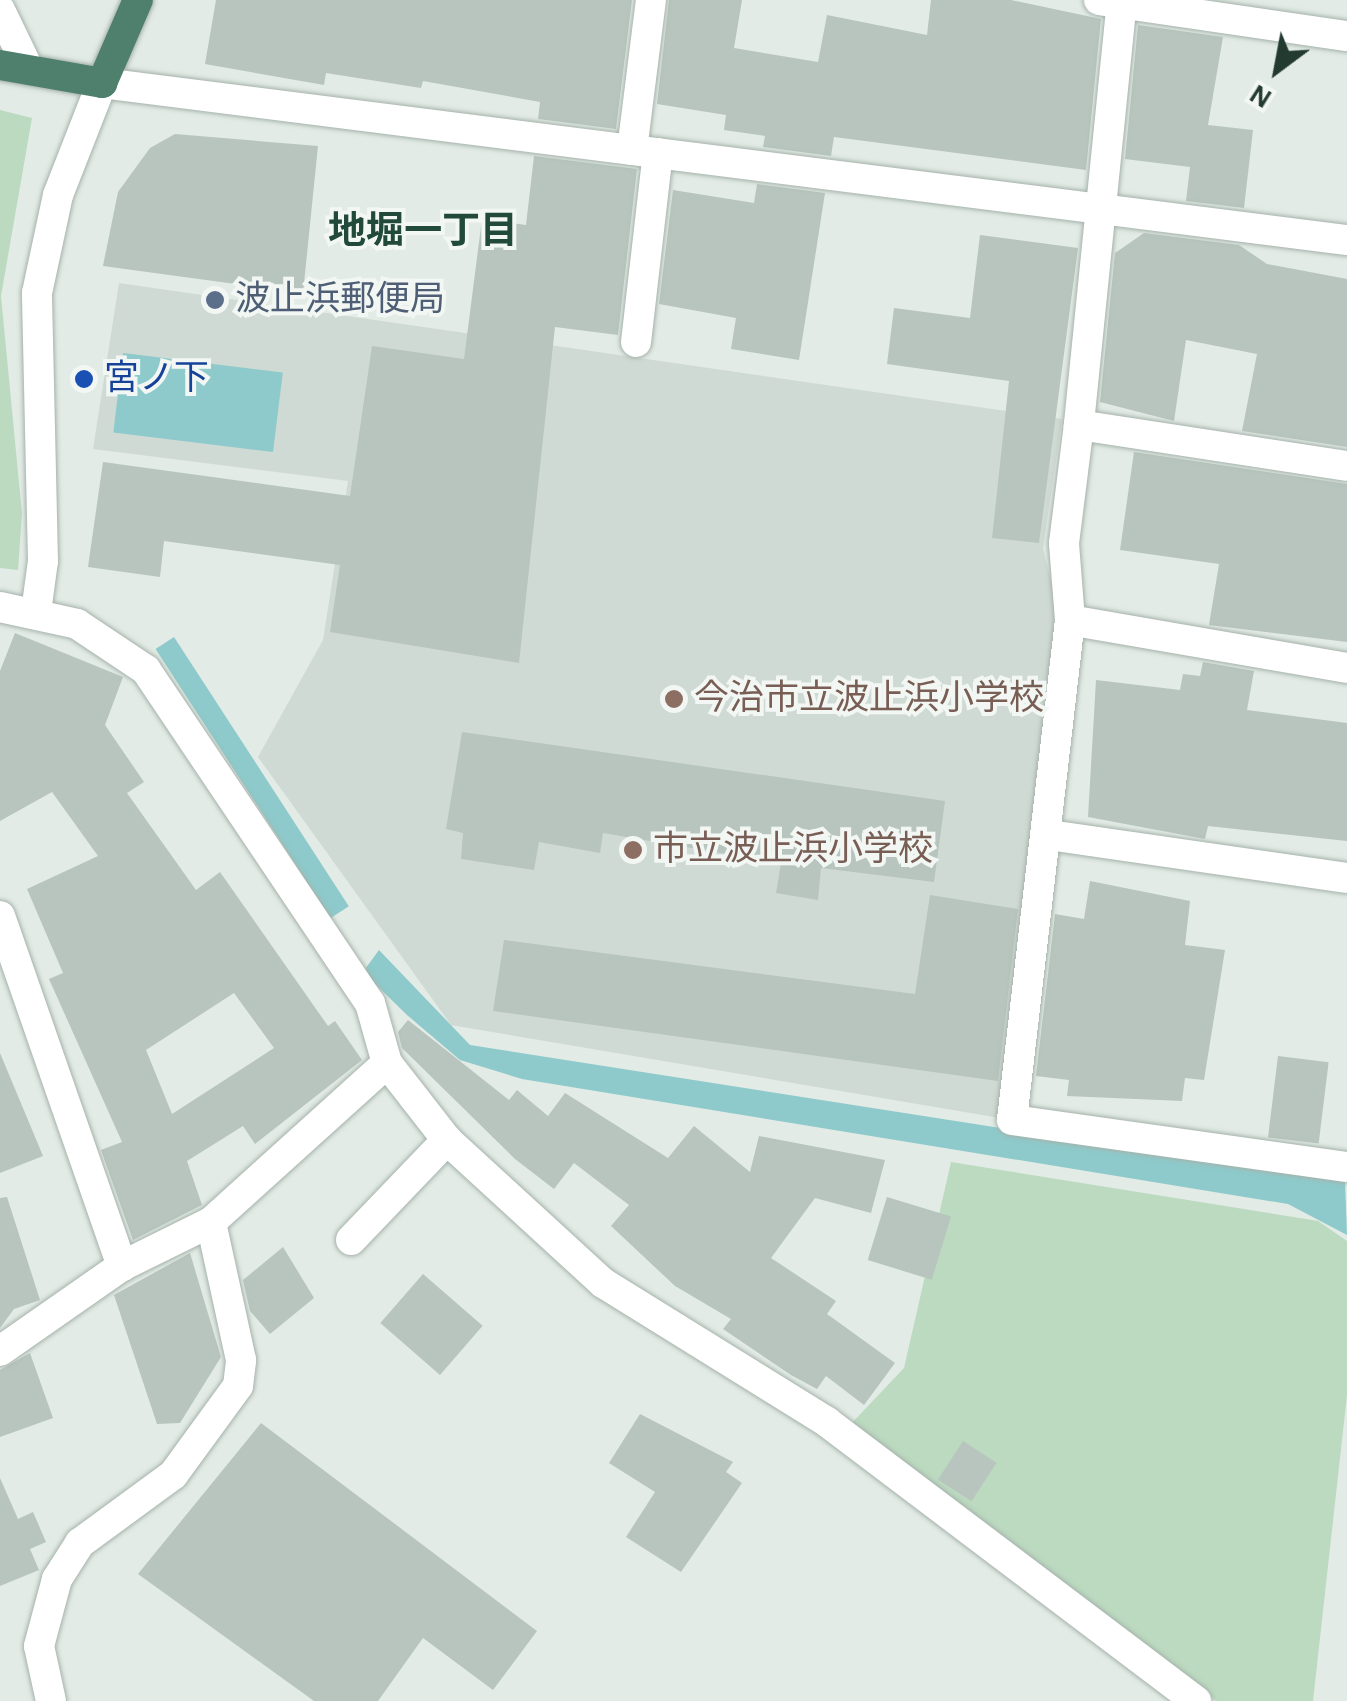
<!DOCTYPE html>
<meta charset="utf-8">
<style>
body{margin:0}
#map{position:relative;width:1347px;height:1701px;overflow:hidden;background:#e2ebe5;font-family:"Alegreya Sans","Noto Sans JP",sans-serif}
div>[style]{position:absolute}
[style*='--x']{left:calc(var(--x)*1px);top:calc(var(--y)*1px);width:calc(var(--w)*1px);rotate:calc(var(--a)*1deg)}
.built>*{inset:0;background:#d0dad4}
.green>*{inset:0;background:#bcdac0}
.water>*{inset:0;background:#8ecacb;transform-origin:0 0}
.building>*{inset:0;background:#b7c5be;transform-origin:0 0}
.roads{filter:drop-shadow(0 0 2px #a5b2ab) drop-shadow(0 0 2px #a5b2ab)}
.minor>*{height:30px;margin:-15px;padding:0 15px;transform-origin:15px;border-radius:15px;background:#fff}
.tertiary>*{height:30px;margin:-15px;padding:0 15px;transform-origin:15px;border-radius:15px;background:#fff}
.trunk>*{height:30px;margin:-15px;padding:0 15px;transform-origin:15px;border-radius:15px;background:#4e806d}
.dots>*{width:28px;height:28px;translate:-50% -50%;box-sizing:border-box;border:5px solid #f2f7f4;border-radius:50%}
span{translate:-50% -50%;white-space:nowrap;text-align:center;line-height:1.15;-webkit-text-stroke:8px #f2f7f4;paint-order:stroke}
.service-label{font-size:35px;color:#4e5e75}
.left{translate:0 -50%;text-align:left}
.transit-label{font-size:35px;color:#164399}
.education-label{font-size:35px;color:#785e54}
.neighbourhood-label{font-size:38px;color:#214a3a;font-weight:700}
.north{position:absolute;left:1227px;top:20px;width:100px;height:100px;-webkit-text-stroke:8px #f2f7f4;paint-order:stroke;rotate:212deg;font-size:28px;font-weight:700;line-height:40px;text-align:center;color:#233a31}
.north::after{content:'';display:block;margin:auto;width:35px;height:45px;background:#233a31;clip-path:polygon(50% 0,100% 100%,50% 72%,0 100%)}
</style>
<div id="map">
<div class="built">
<i style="clip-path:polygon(119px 283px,1062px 419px,1043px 549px,1065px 636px,1012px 1120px,451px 1025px,258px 757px,323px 640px,348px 481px,93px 449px)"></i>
</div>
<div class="green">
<i style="clip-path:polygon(0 110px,32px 118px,1px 296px,22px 514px,18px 570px,0 568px)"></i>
<i style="clip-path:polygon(951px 1162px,1318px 1221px,1347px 1241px,1347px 1395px,1313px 1701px,1216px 1701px,850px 1425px,904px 1368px)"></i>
</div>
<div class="water">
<i style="left:123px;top:353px;width:161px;height:80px;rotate:7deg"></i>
<i style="left:174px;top:637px;width:321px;height:22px;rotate:57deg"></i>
<i style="clip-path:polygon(379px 950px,470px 1045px,1345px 1182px,1347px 1235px,1288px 1204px,522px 1079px,460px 1060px,407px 1015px,363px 972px)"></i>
</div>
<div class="building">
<i style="clip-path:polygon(216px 0,632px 0,616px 129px,538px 119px,540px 102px,423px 81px,421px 88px,326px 73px,324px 85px,205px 64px)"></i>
<i style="clip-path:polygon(669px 0,742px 0,734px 48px,818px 62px,827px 15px,927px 35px,931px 0,1011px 0,1101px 19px,1086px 170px,834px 137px,831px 156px,763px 147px,765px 136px,724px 130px,726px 115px,657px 104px)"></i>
<i style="clip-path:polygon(1138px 25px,1223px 37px,1208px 125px,1253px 130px,1244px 208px,1186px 201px,1190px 167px,1125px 159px)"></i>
<i style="clip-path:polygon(175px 134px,318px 146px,303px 293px,103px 266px,118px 192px,150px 148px)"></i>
<i style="clip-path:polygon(534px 156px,637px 169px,618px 335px,555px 327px,519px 663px,330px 632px,340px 565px,164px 541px,160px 577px,88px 567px,103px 462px,350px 496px,372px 346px,464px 359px,482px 219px,526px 225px)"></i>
<i style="clip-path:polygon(757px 184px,825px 193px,799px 360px,731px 349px,736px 318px,659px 304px,673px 190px,754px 203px)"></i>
<i style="clip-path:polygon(1144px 233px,1239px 245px,1267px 264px,1347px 279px,1347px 447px,1242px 431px,1257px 354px,1186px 340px,1174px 421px,1100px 402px,1115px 253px)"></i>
<i style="clip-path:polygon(980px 235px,1078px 248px,1039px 543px,992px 538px,1009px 381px,887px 364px,894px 308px,970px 318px)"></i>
<i style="clip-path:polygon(1134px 452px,1347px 484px,1347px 642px,1209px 625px,1219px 564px,1120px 550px)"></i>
<i style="clip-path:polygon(evenodd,15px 633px,123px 677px,105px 725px,144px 782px,127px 793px,196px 890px,220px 872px,328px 1026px,335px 1021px,362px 1060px,255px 1144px,243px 1126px,187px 1161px,202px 1205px,133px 1240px,101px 1150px,122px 1142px,49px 979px,63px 973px,27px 889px,98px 856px,52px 792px,0 821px,0 671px,15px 633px,234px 993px,274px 1048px,172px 1114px,146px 1050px,234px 993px)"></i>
<i style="clip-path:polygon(1203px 662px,1254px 671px,1247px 710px,1347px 723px,1347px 841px,1208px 826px,1205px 839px,1088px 817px,1096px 680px,1180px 690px,1183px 674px,1200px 676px)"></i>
<i style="clip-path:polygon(462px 732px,945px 801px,934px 882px,821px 868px,818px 900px,776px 893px,781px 863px,603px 833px,600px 853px,539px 842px,534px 870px,461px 859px,463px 833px,446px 829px)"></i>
<i style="clip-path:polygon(1090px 881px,1190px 901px,1185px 945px,1225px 950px,1204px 1080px,1185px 1078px,1182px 1101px,1067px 1096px,1069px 1080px,1036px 1076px,1055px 914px,1084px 919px)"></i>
<i style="clip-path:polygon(930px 895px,1018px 909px,998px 1081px,493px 1011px,504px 940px,915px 994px)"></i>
<i style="clip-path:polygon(408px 1020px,509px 1100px,517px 1090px,548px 1116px,565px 1093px,668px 1158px,694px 1126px,750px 1172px,759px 1136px,885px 1160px,871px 1213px,815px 1198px,771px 1258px,836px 1301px,827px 1314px,895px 1363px,864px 1405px,826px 1376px,817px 1389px,791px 1375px,723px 1329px,731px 1319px,675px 1286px,611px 1226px,629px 1205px,574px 1163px,554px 1189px,515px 1159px,402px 1048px,398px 1032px)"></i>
<i style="clip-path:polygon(0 1053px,43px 1156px,0 1173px)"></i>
<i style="left:1278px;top:1056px;width:51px;height:82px;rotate:7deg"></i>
<i style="clip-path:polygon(7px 1197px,40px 1300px,14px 1309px,0 1328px,0 1198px)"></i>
<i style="left:887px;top:1197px;width:67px;height:66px;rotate:17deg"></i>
<i style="clip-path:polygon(283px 1247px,314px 1298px,270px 1334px,250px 1311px,243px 1280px)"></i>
<i style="clip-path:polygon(190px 1253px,221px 1357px,180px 1423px,157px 1424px,114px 1295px)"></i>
<i style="left:423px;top:1274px;width:79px;height:65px;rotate:41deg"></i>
<i style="clip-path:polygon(30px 1353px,53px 1418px,0 1437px,0 1370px)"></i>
<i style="clip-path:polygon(640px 1414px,733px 1462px,726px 1472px,742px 1483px,681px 1572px,626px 1537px,655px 1492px,609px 1463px)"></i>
<i style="clip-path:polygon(261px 1423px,537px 1631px,493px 1690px,423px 1638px,378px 1701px,314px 1701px,138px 1574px)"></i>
<i style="left:963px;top:1441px;width:40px;height:46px;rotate:33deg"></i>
<i style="clip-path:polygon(0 1478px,18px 1519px,33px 1512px,46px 1542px,30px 1549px,39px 1570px,0 1586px)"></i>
</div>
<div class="roads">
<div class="minor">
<i style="--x:1099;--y:0;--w:251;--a:8.3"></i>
<i style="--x:1122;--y:0;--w:427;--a:95.8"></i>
<i style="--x:1079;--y:425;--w:271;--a:8.7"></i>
<i style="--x:0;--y:10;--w:60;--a:64.3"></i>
<i style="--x:632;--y:150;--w:151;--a:-82.8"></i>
<i style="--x:636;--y:342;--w:190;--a:-83.4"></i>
<i style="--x:0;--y:607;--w:79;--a:12.4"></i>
<i style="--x:77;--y:624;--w:83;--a:33.7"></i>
<i style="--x:146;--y:670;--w:401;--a:56.1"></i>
<i style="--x:370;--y:1003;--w:62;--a:74.2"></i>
<i style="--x:387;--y:1063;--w:98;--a:52.1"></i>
<i style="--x:447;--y:1140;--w:212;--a:42.5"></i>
<i style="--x:603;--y:1283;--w:264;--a:31.8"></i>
<i style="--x:827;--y:1422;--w:463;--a:37.1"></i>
<i style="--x:1070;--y:620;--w:77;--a:-94.5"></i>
<i style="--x:1064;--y:543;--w:119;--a:-82.8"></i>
<i style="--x:1347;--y:668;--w:281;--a:-170.2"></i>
<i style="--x:1070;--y:620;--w:503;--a:96.62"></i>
<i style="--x:1012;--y:1120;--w:338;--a:8"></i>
<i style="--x:1049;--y:835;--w:301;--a:8.2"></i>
<i style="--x:0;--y:916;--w:371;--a:70.8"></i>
<i style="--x:351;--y:1240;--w:139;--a:-46.2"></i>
<i style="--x:0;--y:1351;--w:149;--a:-34.9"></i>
<i style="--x:122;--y:1266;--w:99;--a:-26.3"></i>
<i style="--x:211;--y:1222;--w:237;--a:-42.1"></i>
<i style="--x:51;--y:1701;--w:56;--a:-102.3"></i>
<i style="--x:39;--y:1646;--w:69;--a:-75"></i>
<i style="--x:57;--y:1579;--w:43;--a:-57.4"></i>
<i style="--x:80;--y:1543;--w:115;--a:-36.2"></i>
<i style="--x:173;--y:1475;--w:110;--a:-53.9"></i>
<i style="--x:238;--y:1386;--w:26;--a:-83"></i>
<i style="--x:241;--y:1360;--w:141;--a:-102.3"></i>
</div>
<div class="tertiary">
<i style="--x:36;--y:612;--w:51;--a:-82.2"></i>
<i style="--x:43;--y:561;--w:268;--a:-91.3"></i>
<i style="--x:37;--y:293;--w:100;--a:-77.9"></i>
<i style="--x:58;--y:195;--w:120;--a:-68.6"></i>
<i style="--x:102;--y:83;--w:1255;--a:7.19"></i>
</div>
<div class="trunk">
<i style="--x:0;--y:65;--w:104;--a:10"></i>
<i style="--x:102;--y:83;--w:90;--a:-66.6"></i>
</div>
</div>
<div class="dots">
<i style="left:215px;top:300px;background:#5c6f8a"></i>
<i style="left:84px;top:379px;background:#1a4fb4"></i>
<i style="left:674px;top:699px;background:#8d6e63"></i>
<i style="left:633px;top:850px;background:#8d6e63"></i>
</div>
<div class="service-label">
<span class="left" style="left:235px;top:300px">波止浜郵便局</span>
</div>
<div class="transit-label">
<span class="left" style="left:104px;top:379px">宮ノ下</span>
</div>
<div class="education-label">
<span class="left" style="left:694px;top:699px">今治市立波止浜小学校</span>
<span class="left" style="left:653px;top:850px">市立波止浜小学校</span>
</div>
<div class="neighbourhood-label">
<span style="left:423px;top:233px">地堀一丁目</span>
</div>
<div class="north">N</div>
</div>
